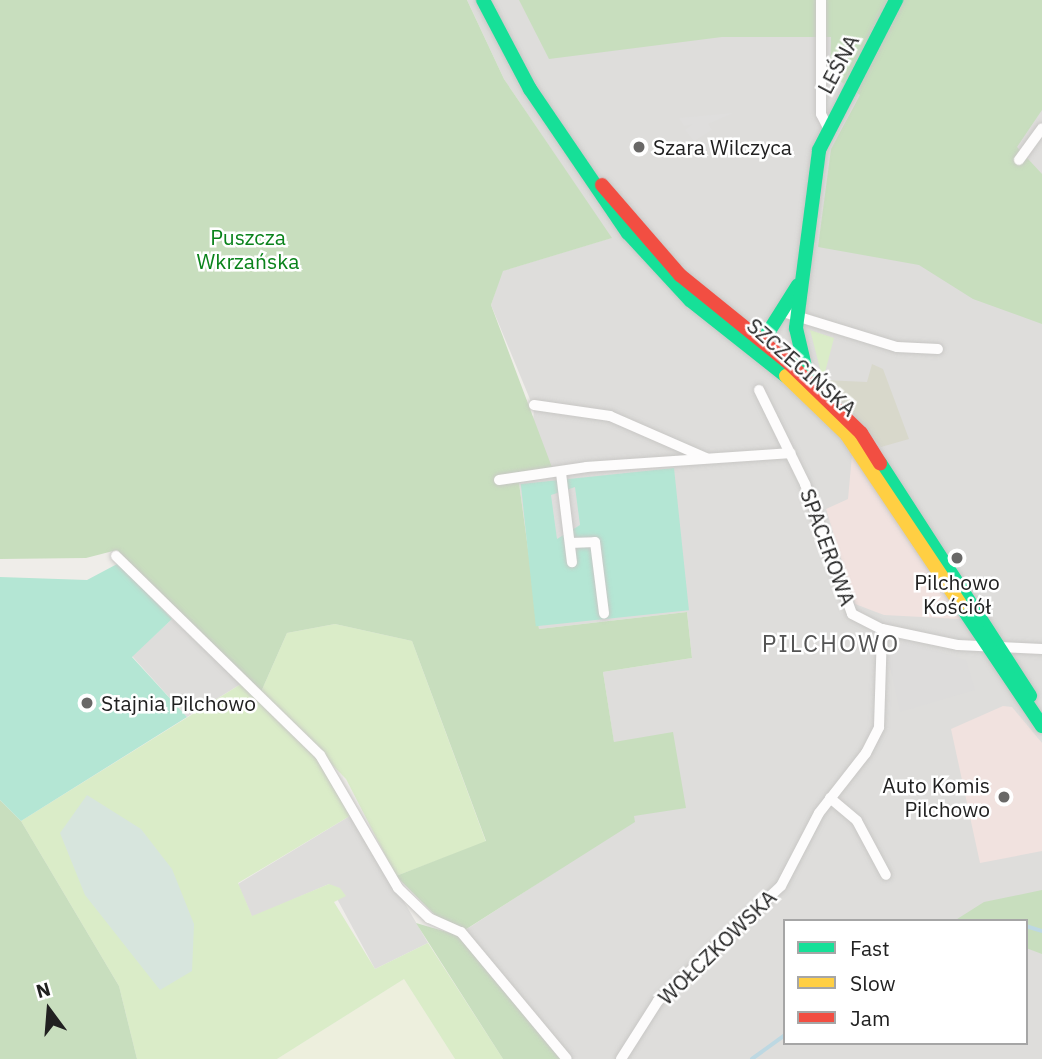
<!DOCTYPE html>
<meta charset="utf-8">
<style>
body{margin:0}
#map{position:relative;width:1042px;height:1059px;overflow:hidden;background:#efede9;font-family:"IBM Plex Sans",sans-serif}
div>[style]{position:absolute}
[style*='--x']{left:calc(var(--x)*1px);top:calc(var(--y)*1px);width:calc(var(--w)*1px);rotate:calc(var(--a)*1deg)}
.residential>*{inset:0;background:#dedddb}
.commercial>*{inset:0;background:#f1e2df}
.religious>*{inset:0;background:#dddcdb}
.construction>*{inset:0;background:#d8d8cb}
.farmland>*{inset:0;background:#edefdd}
.grass>*{inset:0;background:#daecc8}
.forest>*{inset:0;background:#c8debe}
.wetland>*{inset:0;background:#d7e5dd}
.pitch>*{inset:0;background:#b4e6d4;transform-origin:0 0}
.parking>*{inset:0;background:#dfdedd}
.stream>*{height:3.5px;margin:-1.75px;padding:0 1.75px;transform-origin:1.75px;border-radius:1.75px;background:#bdd8e2}
.roads{filter:drop-shadow(0 0 2px #c8c7c5) drop-shadow(0 0 2px #c8c7c5)}
.street>*{height:10px;margin:-5px;padding:0 5px;transform-origin:5px;border-radius:5px;background:#fdfcfc}
.fast>*{height:14px;margin:-7px;padding:0 7px;transform-origin:7px;border-radius:7px;background:#16e098}
.slow>*{height:14px;margin:-7px;padding:0 7px;transform-origin:7px;border-radius:7px;background:#ffcf43}
.jam>*{height:14px;margin:-7px;padding:0 7px;transform-origin:7px;border-radius:7px;background:#f24e42}
.dots>*{width:19px;height:19px;translate:-50% -50%;box-sizing:border-box;border:4px solid #fff;border-radius:50%}
span{translate:-50% -50%;white-space:nowrap;text-align:center;line-height:1.15;-webkit-text-stroke:5px #fff;paint-order:stroke}
.street-label{font-size:21px;color:#212121}
.poi-label{font-size:21px;color:#212121}
.left{translate:0 -50%;text-align:left}
.right{translate:-100% -50%;text-align:right}
.park-label{font-size:21px;color:#0a831b}
.quarter-label{font-size:24px;color:#545454;letter-spacing:2px}
.legend{position:absolute;left:783px;top:919px;width:245px;height:126px;box-sizing:border-box;background:#fff;border:2px solid #a6a6a6;margin:0;padding:9px 12px;list-style:none;font-size:21px;color:#212121}
.legend li{display:flex;align-items:center;gap:14px;height:35px}
.legend b{width:35px;border:2px solid #a6a6a6}
.north{position:absolute;left:14px;top:975px;width:70px;height:70px;-webkit-text-stroke:5px #fff;paint-order:stroke;rotate:344deg;font-size:19px;font-weight:700;line-height:28px;text-align:center;color:#212121}
.north::after{content:'';display:block;margin:auto;width:24px;height:32px;background:#212121;clip-path:polygon(50% 0,100% 100%,50% 72%,0 100%)}
</style>
<div id="map">
<div class="residential">
<i style="clip-path:polygon(evenodd,467px 0,1042px 0,1042px 1059px,561px 1059px,456px 936px,563px 867px,614px 743px,603px 672px,692px 658px,687px 612px,539px 629px,519px 483px,529px 474px,534px 409px,491px 305px,502px 271px,611px 238px,504px 79px,467px 0,785px 921px,1026px 921px,1026px 1043px,785px 1043px,785px 921px)"></i>
<i style="clip-path:polygon(172px 619px,241px 684px,187px 717px,132px 656px)"></i>
<i style="clip-path:polygon(353px 814px,428px 943px,375px 969px,329px 884px,252px 917px,238px 884px)"></i>
</div>
<div class="commercial">
<i style="clip-path:polygon(852px 455px,899px 518px,960px 619px,884px 615px,855px 604px,826px 509px,848px 499px)"></i>
<i style="clip-path:polygon(1003px 706px,1012px 707px,1042px 743px,1042px 851px,980px 863px,951px 729px)"></i>
</div>
<div class="religious">
<i style="clip-path:polygon(904px 641px,966px 660px,975px 690px,900px 712px,888px 657px)"></i>
</div>
<div class="construction">
<i style="clip-path:polygon(872px 364px,883px 369px,909px 439px,881px 447px,823px 380px,867px 382px)"></i>
</div>
<div class="farmland">
<i style="clip-path:polygon(404px 979px,455px 1059px,277px 1059px)"></i>
</div>
<div class="grass">
<i style="clip-path:polygon(810px 330px,834px 338px,823px 380px)"></i>
<i style="clip-path:polygon(335px 624px,412px 641px,486px 842px,396px 876px,346px 779px,261px 692px,287px 633px)"></i>
<i style="clip-path:polygon(241px 684px,324px 766px,353px 814px,238px 883px,252px 916px,329px 884px,340px 888px,346px 896px,334px 902px,375px 969px,428px 943px,503px 1059px,455px 1059px,404px 979px,277px 1059px,137px 1059px,119px 986px,21px 821px)"></i>
</div>
<div class="forest">
<i style="clip-path:polygon(0 0,467px 0,504px 79px,612px 238px,503px 271px,491px 305px,553px 470px,519px 483px,539px 629px,687px 612px,692px 658px,603px 672px,614px 742px,673px 732px,686px 808px,634px 816px,635px 822px,457px 935px,561px 1059px,503px 1059px,416px 923px,454px 934px,396px 876px,486px 841px,412px 641px,335px 624px,287px 633px,261px 692px,117px 550px,86px 558px,0 559px)"></i>
<i style="clip-path:polygon(519px 0,1042px 0,1042px 110px,1017px 147px,1042px 174px,1042px 324px,973px 299px,919px 265px,818px 247px,831px 149px,860px 95px,830px 74px,831px 37px,722px 37px,549px 59px)"></i>
<i style="clip-path:polygon(0 800px,21px 821px,119px 986px,137px 1059px,0 1059px)"></i>
<i style="clip-path:polygon(1042px 890px,1042px 954px,1026px 948px,1026px 921px,954px 921px,984px 902px)"></i>
</div>
<div class="wetland">
<i style="clip-path:polygon(87px 795px,141px 829px,172px 869px,194px 924px,192px 971px,160px 990px,85px 895px,60px 833px)"></i>
</div>
<div class="pitch">
<i style="left:674px;top:468px;width:143px;height:154px;rotate:84deg"></i>
<i style="clip-path:polygon(119px 563px,172px 619px,132px 657px,187px 717px,21px 821px,0 800px,0 577px,87px 580px)"></i>
</div>
<div class="parking">
<i style="clip-path:polygon(733px 113px,708px 124px,712px 130px,694px 141px,685px 130px,693px 124px,684px 126px,679px 118px)"></i>
<i style="clip-path:polygon(575px 487px,580px 525px,557px 539px,551px 495px)"></i>
</div>
<div class="stream">
<i style="--x:987;--y:921;--w:23;--a:0"></i>
<i style="--x:1026;--y:926;--w:17;--a:17"></i>
<i style="--x:752;--y:1059;--w:41;--a:-36"></i>
</div>
<div class="roads">
<div class="street">
<i style="--x:821;--y:0;--w:114;--a:90"></i>
<i style="--x:821;--y:114;--w:16;--a:63"></i>
<i style="--x:1019;--y:160;--w:39;--a:-54"></i>
<i style="--x:783;--y:312;--w:119;--a:17.1"></i>
<i style="--x:897;--y:347;--w:41;--a:2.8"></i>
<i style="--x:759;--y:390;--w:105;--a:63.9"></i>
<i style="--x:805;--y:484;--w:138;--a:70.1"></i>
<i style="--x:852;--y:614;--w:34;--a:27"></i>
<i style="--x:882;--y:629;--w:78;--a:11.9"></i>
<i style="--x:958;--y:645;--w:84;--a:2.7"></i>
<i style="--x:534;--y:405;--w:77;--a:8.2"></i>
<i style="--x:610;--y:416;--w:105;--a:23.6"></i>
<i style="--x:561;--y:473;--w:90;--a:83"></i>
<i style="--x:499;--y:480;--w:89;--a:-8.4"></i>
<i style="--x:587;--y:467;--w:204;--a:-3.9"></i>
<i style="--x:570;--y:543;--w:25;--a:-2"></i>
<i style="--x:595;--y:542;--w:72;--a:82.8"></i>
<i style="--x:116;--y:556;--w:285;--a:44.3"></i>
<i style="--x:320;--y:755;--w:154;--a:59.6"></i>
<i style="--x:398;--y:888;--w:43;--a:44.1"></i>
<i style="--x:429;--y:918;--w:35;--a:24"></i>
<i style="--x:461;--y:932;--w:165;--a:50.2"></i>
<i style="--x:830;--y:798;--w:35;--a:40"></i>
<i style="--x:857;--y:821;--w:61;--a:61.8"></i>
<i style="--x:621;--y:1059;--w:69;--a:-57.5"></i>
<i style="--x:658;--y:1001;--w:168;--a:-43.1"></i>
<i style="--x:781;--y:886;--w:82;--a:-62.5"></i>
<i style="--x:819;--y:813;--w:76;--a:-51.9"></i>
<i style="--x:866;--y:753;--w:29;--a:-63"></i>
<i style="--x:879;--y:727;--w:98;--a:-88.2"></i>
</div>
<div class="fast">
<i style="--x:483;--y:0;--w:101;--a:62.2"></i>
<i style="--x:530;--y:89;--w:174;--a:55.8"></i>
<i style="--x:628;--y:233;--w:91;--a:47.2"></i>
<i style="--x:690;--y:300;--w:122;--a:38.4"></i>
<i style="--x:759;--y:347;--w:73;--a:-57.8"></i>
<i style="--x:807;--y:375;--w:48;--a:-103.2"></i>
<i style="--x:796;--y:328;--w:179;--a:-82.6"></i>
<i style="--x:819;--y:150;--w:169;--a:-62.8"></i>
<i style="--x:880;--y:463;--w:277;--a:57.2"></i>
<i style="--x:960;--y:604;--w:147;--a:56.1"></i>
</div>
<div class="slow">
<i style="--x:786;--y:376;--w:85;--a:44"></i>
<i style="--x:847;--y:435;--w:203;--a:56.2"></i>
</div>
<div class="jam">
<i style="--x:602;--y:185;--w:119;--a:49.1"></i>
<i style="--x:680;--y:275;--w:141;--a:39"></i>
<i style="--x:790;--y:364;--w:99;--a:44.2"></i>
<i style="--x:861;--y:433;--w:36;--a:58"></i>
</div>
</div>
<div class="dots">
<i style="left:639px;top:147px;background:#696867"></i>
<i style="left:957px;top:558px;background:#696867"></i>
<i style="left:87px;top:703px;background:#696867"></i>
<i style="left:1004px;top:797px;background:#696867"></i>
</div>
<div class="street-label">
<span style="left:838px;top:64px;rotate:-62deg">LEŚNA</span>
<span style="left:802px;top:367px;rotate:41deg">SZCZECIŃSKA</span>
<span style="left:828px;top:547px;rotate:70deg">SPACEROWA</span>
<span style="left:717px;top:947px;rotate:-44deg">WOŁCZKOWSKA</span>
</div>
<div class="poi-label">
<span class="left" style="left:653px;top:147px">Szara Wilczyca</span>
<span style="left:957px;top:594px">Pilchowo<br>Kościół</span>
<span class="left" style="left:101px;top:703px">Stajnia Pilchowo</span>
<span class="right" style="left:990px;top:797px">Auto Komis<br>Pilchowo</span>
</div>
<div class="park-label">
<span style="left:248px;top:249px">Puszcza<br>Wkrzańska</span>
</div>
<div class="quarter-label">
<span style="left:831px;top:644px">PILCHOWO</span>
</div>
<ul class="legend">
<li><b style="height:9px;background:#16e098"></b>Fast</li>
<li><b style="height:9px;background:#ffcf43"></b>Slow</li>
<li><b style="height:9px;background:#f24e42"></b>Jam</li>
</ul>
<div class="north">N</div>
</div>
